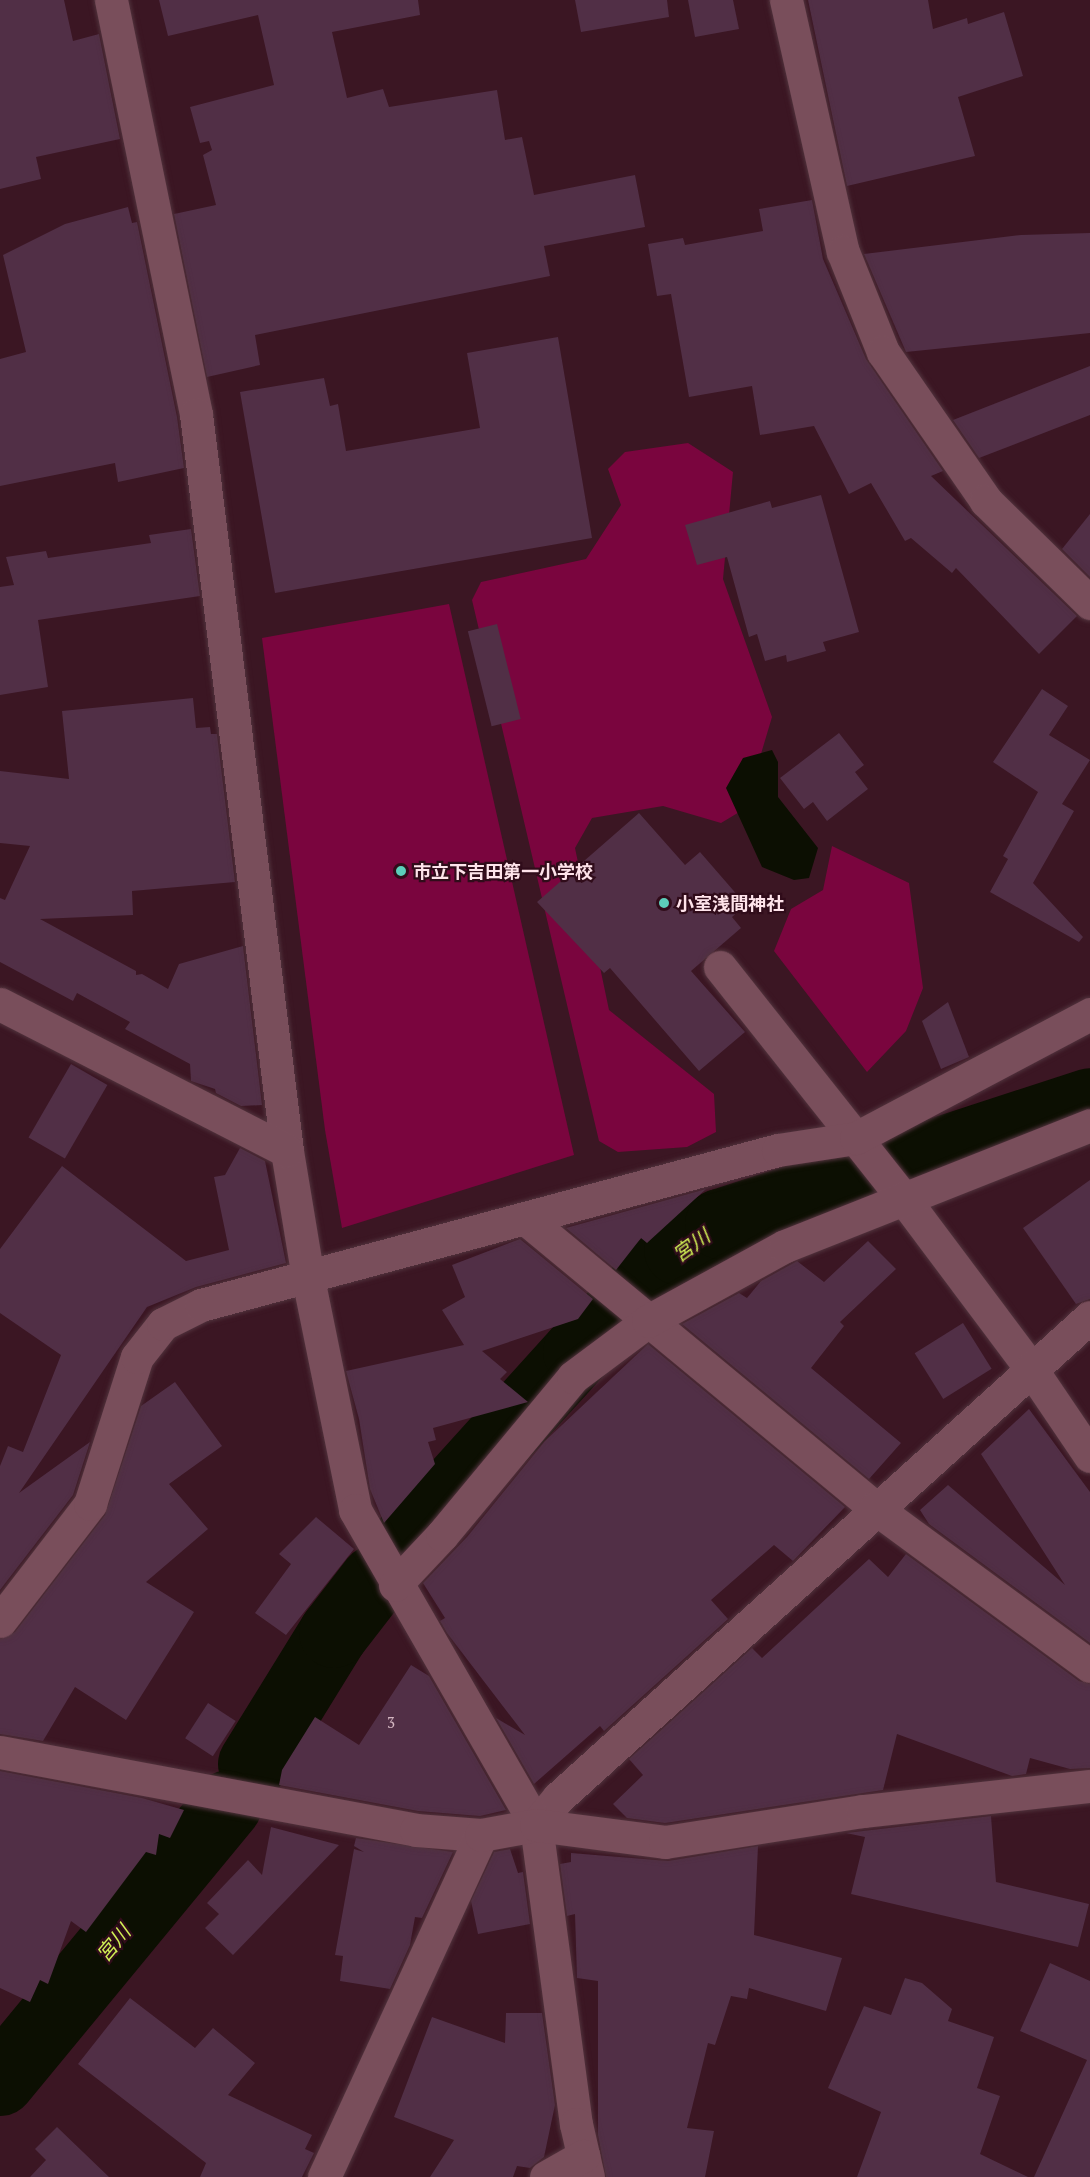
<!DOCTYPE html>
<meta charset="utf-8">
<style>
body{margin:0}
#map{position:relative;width:1090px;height:2177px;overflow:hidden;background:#3b1623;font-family:"PT Serif","Noto Sans JP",serif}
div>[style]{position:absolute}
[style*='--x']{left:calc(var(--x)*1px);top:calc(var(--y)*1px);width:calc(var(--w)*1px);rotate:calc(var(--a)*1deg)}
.green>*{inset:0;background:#7a053e}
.water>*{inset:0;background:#0c0f02}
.river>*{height:70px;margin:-35px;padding:0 35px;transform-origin:35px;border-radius:35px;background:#0c0f02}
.building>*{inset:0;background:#512f46;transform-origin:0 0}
.roads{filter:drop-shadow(0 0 2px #51333d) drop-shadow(0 0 2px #51333d)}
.minor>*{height:33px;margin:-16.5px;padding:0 16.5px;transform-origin:16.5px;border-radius:16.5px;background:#794e5b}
.dots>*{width:16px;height:16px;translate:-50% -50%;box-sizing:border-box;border:3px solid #300c1a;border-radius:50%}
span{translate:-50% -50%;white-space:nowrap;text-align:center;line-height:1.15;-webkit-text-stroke:4.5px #300c1a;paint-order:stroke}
.number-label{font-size:15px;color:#d3b6c1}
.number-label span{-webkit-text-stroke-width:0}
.poi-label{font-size:18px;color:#fee3ea;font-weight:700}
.left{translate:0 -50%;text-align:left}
.water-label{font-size:20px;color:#d1f155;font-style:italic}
</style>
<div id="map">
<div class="green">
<i style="clip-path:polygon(688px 443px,733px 472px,723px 579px,772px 717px,758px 764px,776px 790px,721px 823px,663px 806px,592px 818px,575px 848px,609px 1010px,714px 1094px,716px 1132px,687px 1147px,618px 1152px,599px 1141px,472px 600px,481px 582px,586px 559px,621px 505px,608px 469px,625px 452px)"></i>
<i style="clip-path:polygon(449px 604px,574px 1155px,342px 1228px,325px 1130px,262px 638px)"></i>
<i style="clip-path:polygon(832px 846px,909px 883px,923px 988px,906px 1031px,867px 1072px,774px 951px,791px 909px,823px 890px)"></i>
</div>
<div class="water">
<i style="clip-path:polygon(772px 750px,778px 762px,778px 797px,818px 848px,809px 878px,794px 880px,762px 867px,726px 788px,743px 758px)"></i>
</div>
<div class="river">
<i style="--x:397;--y:1552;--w:270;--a:-47.9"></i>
<i style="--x:578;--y:1352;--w:144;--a:-45.3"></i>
<i style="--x:679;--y:1250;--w:49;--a:-32.4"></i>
<i style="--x:720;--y:1224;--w:389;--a:-18.1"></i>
<i style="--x:253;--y:1764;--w:154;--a:-58.3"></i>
<i style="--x:334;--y:1633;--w:67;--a:-52.3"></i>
<i style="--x:0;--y:2081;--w:357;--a:-50.5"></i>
</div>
<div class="building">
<i style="clip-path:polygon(0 0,64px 0,73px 41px,99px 34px,120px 139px,36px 157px,41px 179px,0 189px)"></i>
<i style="clip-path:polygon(159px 0,418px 0,420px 15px,332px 32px,347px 98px,383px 89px,389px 107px,497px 90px,505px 140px,522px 137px,534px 195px,635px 175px,645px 227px,544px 246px,550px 276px,255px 335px,260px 365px,207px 377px,174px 214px,216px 205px,203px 155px,212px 150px,209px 141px,200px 143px,190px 107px,274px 85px,258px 15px,168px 36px)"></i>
<i style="clip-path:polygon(575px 0,667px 0,669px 17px,581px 32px)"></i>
<i style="clip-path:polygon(688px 0,733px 0,739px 29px,695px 37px)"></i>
<i style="clip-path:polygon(808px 0,928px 0,933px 29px,967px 18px,968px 24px,1004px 12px,1023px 76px,958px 97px,975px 156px,847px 186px)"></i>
<i style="clip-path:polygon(812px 200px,823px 259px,866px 359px,943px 471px,931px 476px,1077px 616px,1039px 654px,956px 568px,952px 573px,911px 538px,905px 541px,871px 483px,849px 494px,814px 426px,760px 435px,752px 386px,689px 397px,671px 294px,657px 296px,648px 244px,683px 238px,685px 245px,763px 231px,759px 209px)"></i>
<i style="clip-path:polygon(128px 207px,132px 223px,137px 222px,177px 417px,184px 468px,118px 482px,115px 463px,0 486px,0 359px,26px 352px,3px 255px,65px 224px)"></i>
<i style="clip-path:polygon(1090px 233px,1090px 333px,906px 352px,864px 254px,1021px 235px)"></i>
<i style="clip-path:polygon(558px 337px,592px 538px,275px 593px,240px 392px,324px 378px,330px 406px,338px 404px,346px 451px,480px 428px,467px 353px)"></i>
<i style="clip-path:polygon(1090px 366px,1090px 415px,979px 458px,953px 420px)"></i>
<i style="clip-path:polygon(821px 495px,859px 632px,823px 642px,826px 651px,787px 662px,786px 655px,765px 661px,757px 634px,749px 637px,727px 557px,697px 565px,685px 525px,770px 501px,772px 508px)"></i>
<i style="clip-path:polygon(1090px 514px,1090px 577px,1062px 549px)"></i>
<i style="clip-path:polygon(191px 529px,200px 596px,38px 620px,48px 687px,0 695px,0 587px,14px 585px,6px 557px,46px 551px,48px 558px,151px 543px,149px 535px)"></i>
<i style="left:497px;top:624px;width:98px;height:30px;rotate:76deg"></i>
<i style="clip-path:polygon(1042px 689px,1068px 706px,1049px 735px,1090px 760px,1062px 804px,1074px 811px,1033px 883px,1083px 937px,1079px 942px,990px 892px,1008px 859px,1003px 856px,1038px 792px,993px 762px)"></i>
<i style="clip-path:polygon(193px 698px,196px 728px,210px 727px,211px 734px,217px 734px,235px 882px,132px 891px,133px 915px,40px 919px,136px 971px,136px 975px,142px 974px,168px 989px,179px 964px,243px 946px,262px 1105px,241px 1106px,216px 1093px,215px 1089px,191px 1081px,190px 1064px,125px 1029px,130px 1022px,77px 993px,73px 1001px,0 962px,0 898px,5px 900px,30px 846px,0 843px,0 771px,69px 779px,62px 711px)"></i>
<i style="clip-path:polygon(839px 733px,864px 765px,855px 772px,868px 789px,827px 821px,813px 802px,804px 809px,780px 778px)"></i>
<i style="clip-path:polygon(639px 813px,685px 865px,700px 852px,746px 905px,732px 917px,741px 928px,691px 971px,745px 1032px,699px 1071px,610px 968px,604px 973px,537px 902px)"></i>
<i style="clip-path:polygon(948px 1002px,969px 1057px,941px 1069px,922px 1021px)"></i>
<i style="left:71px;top:1064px;width:42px;height:85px;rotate:30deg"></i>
<i style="clip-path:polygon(240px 1148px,265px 1161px,286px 1263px,196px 1287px,147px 1307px,19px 1493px,90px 1442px,73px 1495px,0 1590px,0 1466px,8px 1446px,23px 1452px,61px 1355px,0 1313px,0 1249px,62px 1166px,186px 1261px,229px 1250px,214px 1177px,225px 1175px)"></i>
<i style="clip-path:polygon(1090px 1180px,1090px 1299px,1076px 1304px,1023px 1228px)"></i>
<i style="clip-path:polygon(706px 1189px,647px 1243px,641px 1238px,616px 1270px,566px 1228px)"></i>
<i style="clip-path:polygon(520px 1239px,593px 1299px,578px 1319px,482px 1351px,507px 1372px,500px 1379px,528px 1402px,433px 1428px,436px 1440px,428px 1442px,435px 1464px,384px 1523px,370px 1489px,359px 1419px,346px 1371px,464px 1345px,442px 1310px,465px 1297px,452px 1265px)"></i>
<i style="clip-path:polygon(868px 1241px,896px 1269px,840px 1322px,844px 1326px,811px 1368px,901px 1443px,869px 1479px,682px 1324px,739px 1293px,747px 1298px,761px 1281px,797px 1261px,824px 1282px)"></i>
<i style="left:963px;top:1323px;width:54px;height:57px;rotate:58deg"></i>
<i style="clip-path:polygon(648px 1344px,845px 1507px,793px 1561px,774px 1545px,711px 1600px,728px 1619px,604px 1731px,600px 1726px,534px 1784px,496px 1718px,525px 1735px,447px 1633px,440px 1621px,445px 1618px,423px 1583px,467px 1537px,545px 1441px)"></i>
<i style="clip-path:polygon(175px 1382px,222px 1446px,169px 1484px,208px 1529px,146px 1582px,194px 1612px,126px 1720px,75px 1687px,43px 1741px,0 1734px,0 1639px,15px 1632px,105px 1515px,141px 1406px)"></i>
<i style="clip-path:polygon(1029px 1409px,1090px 1492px,1090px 1643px,929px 1524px,920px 1510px,948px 1485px,1065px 1585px,981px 1454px)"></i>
<i style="clip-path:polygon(316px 1517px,354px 1549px,286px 1635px,255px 1613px,291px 1564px,279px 1554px)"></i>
<i style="clip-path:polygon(906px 1554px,1079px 1681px,1090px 1684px,1090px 1768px,1070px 1769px,1030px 1758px,1026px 1774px,1012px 1776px,897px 1734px,883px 1790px,665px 1823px,627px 1818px,613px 1804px,643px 1775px,629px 1759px,752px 1648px,762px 1658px,869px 1559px,888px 1577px)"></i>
<i style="clip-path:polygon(411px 1665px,429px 1676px,506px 1810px,480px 1816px,418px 1811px,279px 1785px,282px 1770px,315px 1717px,359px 1745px)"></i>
<i style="left:208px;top:1703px;width:33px;height:42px;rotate:33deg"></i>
<i style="clip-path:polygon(0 1771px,142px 1798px,184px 1810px,170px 1838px,159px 1834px,156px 1855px,146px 1852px,86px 1932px,71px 1921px,48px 1984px,40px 1980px,30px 2002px,0 1988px)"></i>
<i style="clip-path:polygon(991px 1816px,996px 1882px,1089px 1904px,1078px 1947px,851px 1894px,865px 1837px,846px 1833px)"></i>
<i style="clip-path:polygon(271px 1827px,339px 1845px,233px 1955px,205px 1928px,219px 1914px,207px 1903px,248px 1860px,262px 1875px)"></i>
<i style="clip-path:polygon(356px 1838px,453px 1852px,422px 1918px,415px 1917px,410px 1945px,390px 1989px,340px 1981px,343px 1956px,335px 1955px,354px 1849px,364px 1852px,354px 1846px)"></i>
<i style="clip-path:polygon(758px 1846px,754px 1935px,842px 1958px,826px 2011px,749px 1988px,747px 1999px,731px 1996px,715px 2045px,708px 2043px,687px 2128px,714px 2131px,705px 2177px,606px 2177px,598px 2135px,598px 1981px,577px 1978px,575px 1914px,567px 1916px,560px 1864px,571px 1862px,571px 1853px,668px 1861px)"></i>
<i style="clip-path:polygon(510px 1849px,518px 1873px,523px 1872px,530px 1924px,478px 1934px,471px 1901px,494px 1852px)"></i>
<i style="clip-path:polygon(1050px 1963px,1090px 1981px,1090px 2177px,1034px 2177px,1087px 2060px,1020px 2031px)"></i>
<i style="clip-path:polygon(905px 1978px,922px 1983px,952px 2009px,948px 2021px,994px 2037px,977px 2088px,1000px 2096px,980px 2154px,1028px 2177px,857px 2177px,881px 2112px,828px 2088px,864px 2006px,891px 2015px)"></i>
<i style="clip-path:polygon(130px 1998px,195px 2048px,213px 2028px,255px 2063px,228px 2095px,312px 2135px,305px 2149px,314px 2153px,302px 2177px,200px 2177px,206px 2163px,78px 2064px)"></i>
<i style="clip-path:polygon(506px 2013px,542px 2013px,555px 2105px,544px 2157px,530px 2168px,517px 2166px,513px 2177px,430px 2177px,454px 2140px,394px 2117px,432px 2017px,505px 2043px)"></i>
<i style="clip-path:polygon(57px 2127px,109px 2177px,30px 2177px,46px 2160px,35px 2149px)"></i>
</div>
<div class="roads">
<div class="minor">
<i style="--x:111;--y:0;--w:423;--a:78.4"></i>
<i style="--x:196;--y:414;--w:743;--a:82.96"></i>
<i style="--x:287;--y:1151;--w:129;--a:80.6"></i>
<i style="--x:308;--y:1278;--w:237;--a:78.5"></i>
<i style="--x:355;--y:1510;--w:363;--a:60.1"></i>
<i style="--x:536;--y:1825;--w:302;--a:82.4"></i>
<i style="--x:576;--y:2124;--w:54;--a:77.2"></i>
<i style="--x:786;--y:0;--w:258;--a:77.3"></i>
<i style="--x:843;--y:252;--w:108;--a:68.2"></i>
<i style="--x:883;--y:352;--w:181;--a:55.3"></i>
<i style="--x:986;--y:501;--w:146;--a:44.4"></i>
<i style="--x:720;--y:967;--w:296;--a:51.6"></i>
<i style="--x:904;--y:1199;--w:212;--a:53.2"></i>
<i style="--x:1031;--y:1369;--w:105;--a:55.9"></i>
<i style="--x:0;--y:1004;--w:322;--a:27.1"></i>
<i style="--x:526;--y:1219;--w:453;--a:39.6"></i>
<i style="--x:875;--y:1508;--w:267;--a:36.3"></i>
<i style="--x:395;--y:1585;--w:69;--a:-46.8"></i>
<i style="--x:442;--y:1535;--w:205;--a:-50.3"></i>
<i style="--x:573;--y:1377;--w:94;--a:-36.7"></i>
<i style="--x:648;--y:1321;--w:156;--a:-28.7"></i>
<i style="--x:785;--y:1246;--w:328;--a:-21.6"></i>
<i style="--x:0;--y:1621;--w:148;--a:-52.4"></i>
<i style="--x:90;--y:1504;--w:154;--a:-72.3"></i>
<i style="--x:137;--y:1357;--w:42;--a:-51.8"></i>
<i style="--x:163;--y:1324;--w:42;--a:-26.6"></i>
<i style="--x:201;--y:1305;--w:597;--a:-15.04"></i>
<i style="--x:778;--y:1150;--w:79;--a:-8.7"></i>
<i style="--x:856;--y:1138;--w:265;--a:-27.9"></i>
<i style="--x:0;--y:1752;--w:423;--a:10.6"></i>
<i style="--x:416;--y:1830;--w:65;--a:4.4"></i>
<i style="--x:536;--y:1825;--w:35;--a:-51"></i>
<i style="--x:558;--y:1798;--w:717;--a:-42.12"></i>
<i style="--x:324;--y:2177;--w:376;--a:-65.3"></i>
<i style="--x:481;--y:1835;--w:56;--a:-10.3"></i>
<i style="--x:536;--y:1825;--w:130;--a:7.5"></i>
<i style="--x:665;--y:1842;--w:200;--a:-8.9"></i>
<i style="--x:863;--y:1811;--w:228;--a:-6.3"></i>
<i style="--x:546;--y:2177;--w:43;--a:-29.6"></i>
</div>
</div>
<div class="dots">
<i style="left:401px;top:871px;background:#5cceba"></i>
<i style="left:664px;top:903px;background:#5cceba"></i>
</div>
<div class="number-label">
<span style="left:391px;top:1723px">3</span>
</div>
<div class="poi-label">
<span class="left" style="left:413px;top:871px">市立下吉田第一小学校</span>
<span class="left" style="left:676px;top:903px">小室浅間神社</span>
</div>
<div class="water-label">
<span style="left:691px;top:1245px;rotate:-36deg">宮川</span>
<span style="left:113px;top:1943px;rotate:-50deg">宮川</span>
</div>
</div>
